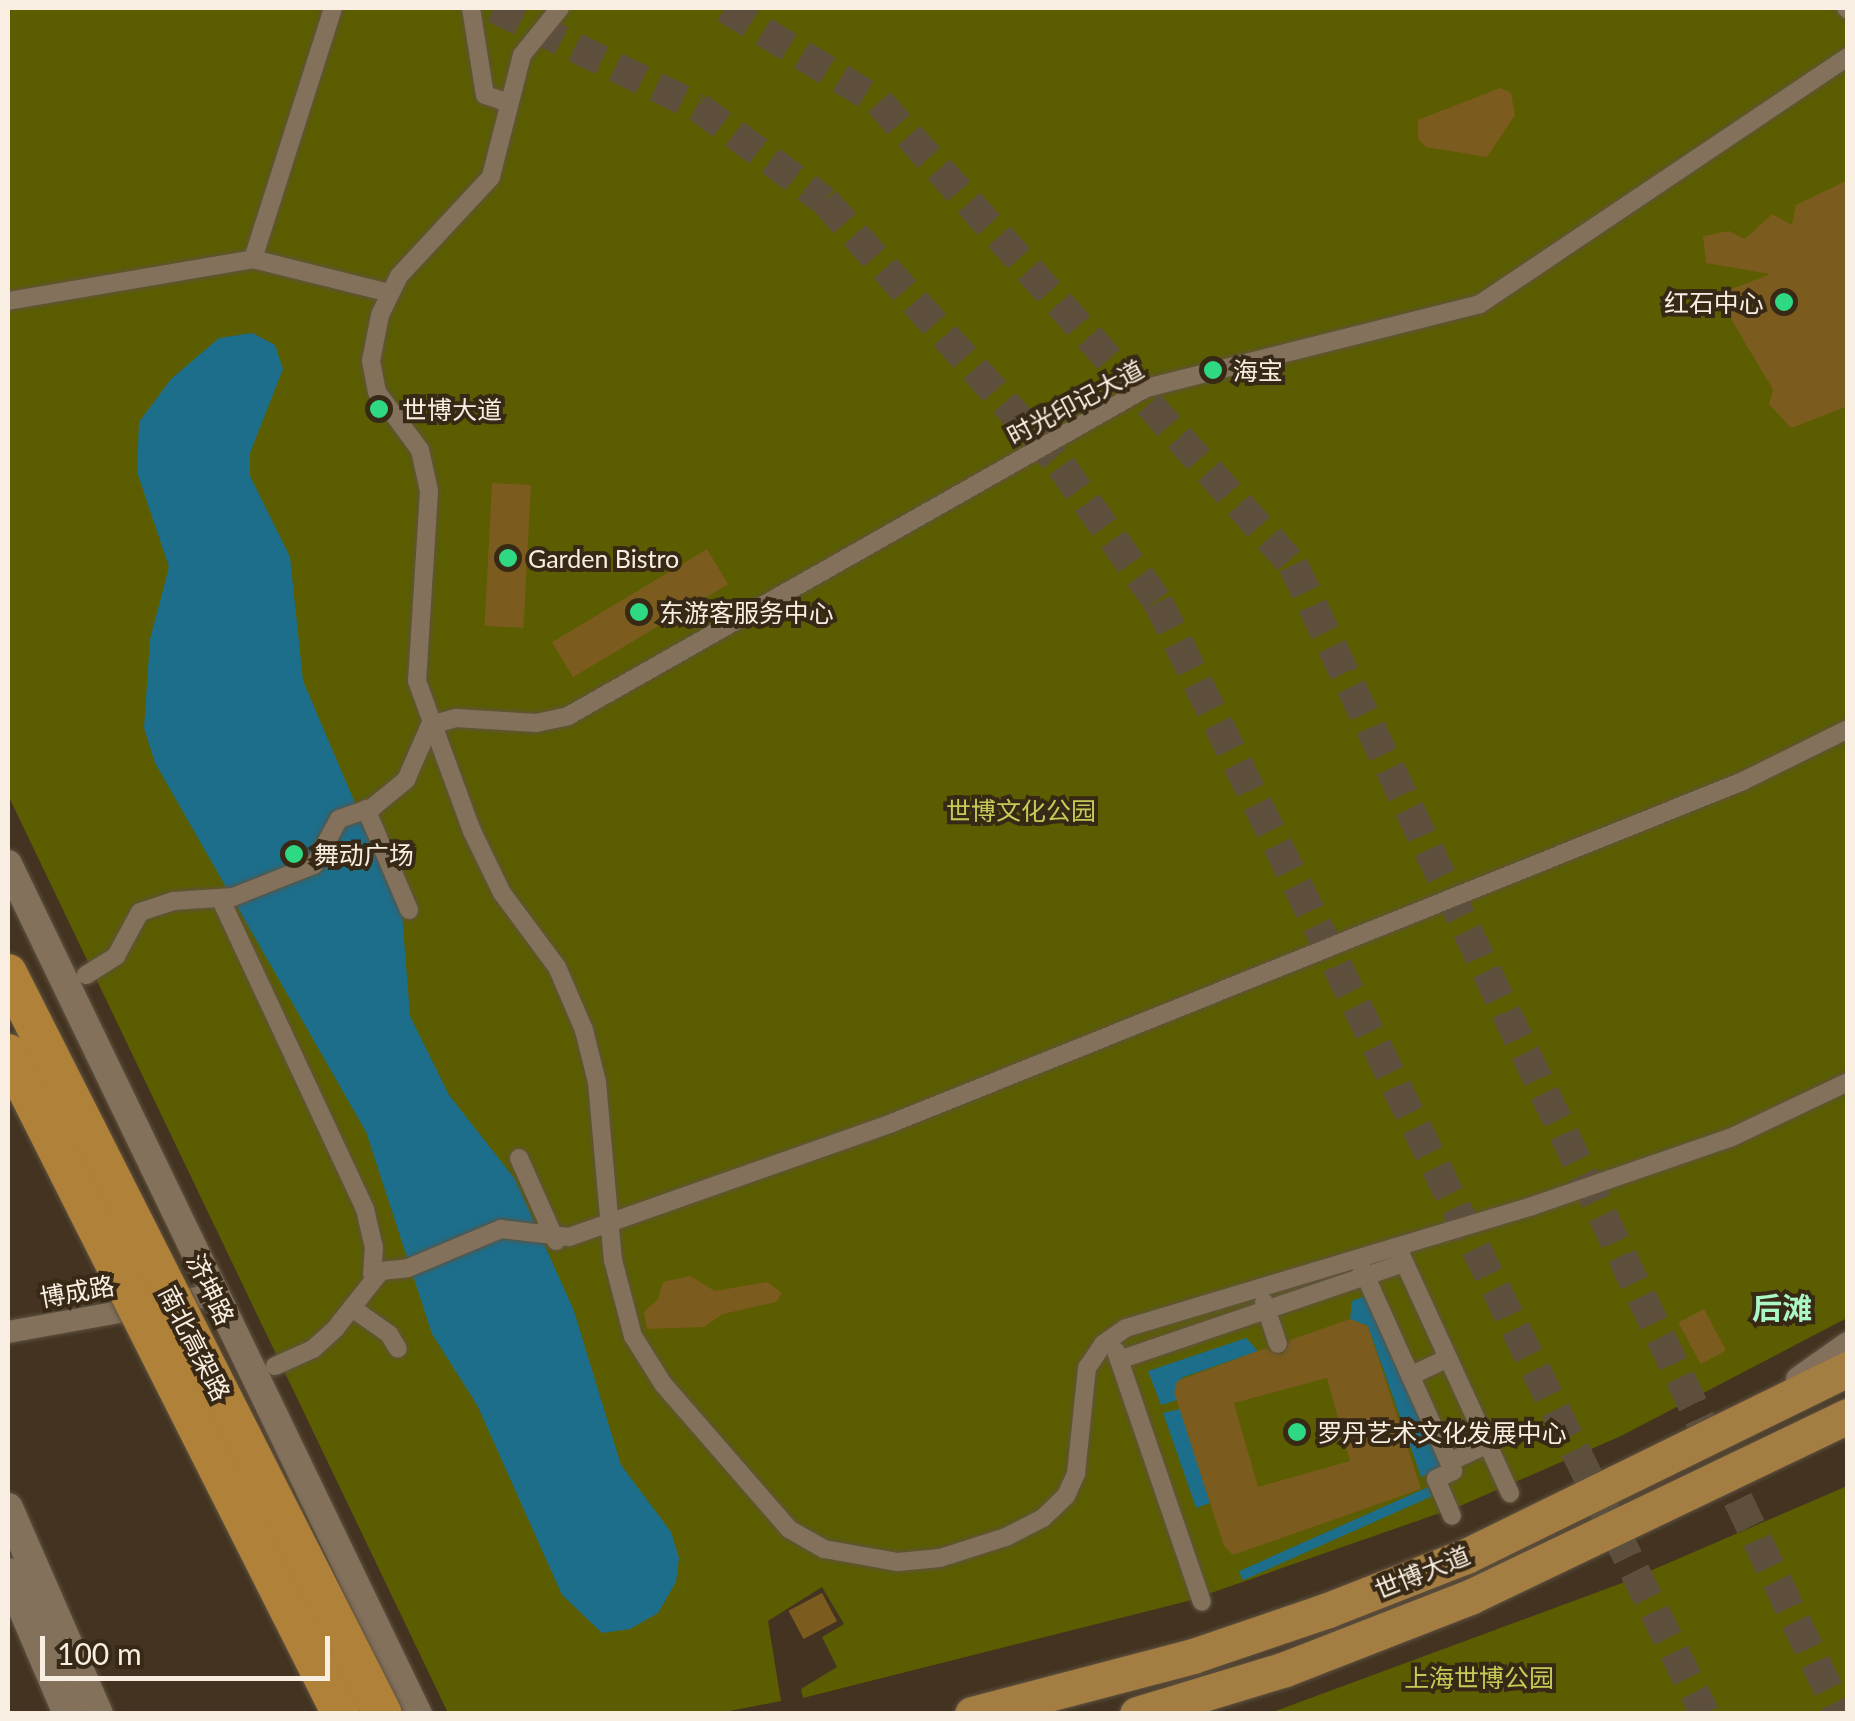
<!DOCTYPE html>
<meta charset="utf-8">
<style>
body{margin:0}
#map{position:relative;width:1855px;height:1721px;overflow:hidden;background:#433320;font-family:Lato,"Noto Sans SC",sans-serif}
div>[style]{position:absolute}
[style*='--x']{left:calc(var(--x)*1px);top:calc(var(--y)*1px);width:calc(var(--w)*1px);rotate:calc(var(--a)*1deg)}
.green>*{inset:0;background:#5b5d00}
.water>*{inset:0;background:#1d6e8b;transform-origin:0 0}
.stream>*{height:6px;margin:-3px;padding:0 3px;transform-origin:3px;border-radius:3px;background:#1d6e8b}
.building>*{inset:0;background:#7b5b1e;transform-origin:0 0}
.secondary-tunnel>*{height:30px;margin-top:-15px;transform-origin:0;background:repeating-linear-gradient(90deg,#5e4f3d 0 30px,transparent 0 45px)}
.roads{filter:drop-shadow(0 0 2px #5f5240) drop-shadow(0 0 2px #5f5240)}
.pedestrian>*{height:18px;margin:-9px;padding:0 9px;transform-origin:9px;border-radius:9px;background:#83715c}
.minor>*{height:22px;margin:-11px;padding:0 11px;transform-origin:11px;border-radius:11px;background:#83715c}
.tertiary>*{height:28px;margin:-14px;padding:0 14px;transform-origin:14px;border-radius:14px;background:#83715c}
.secondary>*{height:30px;margin:-15px;padding:0 15px;transform-origin:15px;border-radius:15px;background:#83715c}
.primary>*{height:35px;margin:-17.5px;padding:0 17.5px;transform-origin:17.5px;border-radius:17.5px;background:#a47d42}
.bridges{filter:drop-shadow(0 0 2px #5f5240) drop-shadow(0 0 2px #5f5240)}
.trunk-bridge>*{height:38px;margin:-19px;padding:0 19px;transform-origin:19px;border-radius:19px;background:#af8139}
.dots>*{width:28px;height:28px;translate:-50% -50%;box-sizing:border-box;border:5px solid #382916;border-radius:50%}
span{translate:-50% -50%;white-space:nowrap;text-align:center;line-height:1.15;-webkit-text-stroke:8px #382916;paint-order:stroke}
.poi-label{font-size:25px;color:#f8eee2}
.right{translate:-100% -50%;text-align:right}
.left{translate:0 -50%;text-align:left}
.street-label{font-size:25px;color:#f8eee2}
.park-label{font-size:25px;color:#c6cb57}
.quarter-label{font-size:30px;color:#abf6c5;font-weight:700}
.frame{position:absolute;inset:0;border:10px solid #f8eee2;pointer-events:none}
.scale{position:absolute;left:40px;top:1636px;width:290px;height:45px;box-sizing:border-box;border:5px solid #f8eee2;border-top:0;padding-left:12px;font-size:30px;line-height:35px;white-space:nowrap;color:#f8eee2;-webkit-text-stroke:8px #382916;paint-order:stroke}
</style>
<div id="map">
<div class="green">
<i style="clip-path:polygon(8px 8px,1847px 8px,1847px 1318px,1621px 1436px,1460px 1506px,1188px 1601px,803px 1698px,801px 1689px,837px 1667px,822px 1637px,844px 1624px,822px 1587px,768px 1621px,781px 1701px,714px 1714px,448px 1713px,8px 795px)"></i>
<i style="clip-path:polygon(1847px 1486px,1847px 1713px,1270px 1713px,1622px 1583px)"></i>
</div>
<div class="water">
<i style="clip-path:polygon(252px 333px,275px 345px,283px 369px,250px 453px,250px 476px,290px 557px,303px 681px,402px 913px,410px 1016px,449px 1095px,515px 1179px,574px 1311px,621px 1465px,671px 1532px,679px 1558px,676px 1582px,658px 1613px,630px 1629px,602px 1633px,562px 1595px,477px 1405px,432px 1334px,366px 1132px,155px 763px,144px 728px,150px 639px,169px 567px,137px 472px,139px 422px,171px 379px,219px 338px)"></i>
<i style="clip-path:polygon(1365px 1296px,1443px 1468px,1421px 1477px,1368px 1326px,1350px 1319px,1352px 1301px)"></i>
<i style="clip-path:polygon(1246px 1338px,1258px 1351px,1181px 1378px,1177px 1400px,1161px 1405px,1148px 1371px)"></i>
<i style="clip-path:polygon(1180px 1409px,1210px 1503px,1196px 1508px,1163px 1413px)"></i>
<i style="left:1428px;top:1487px;width:10px;height:207px;rotate:66deg"></i>
</div>
<div class="stream">
<i style="--x:1844;--y:1714;--w:6;--a:-45"></i>
</div>
<div class="building">
<i style="clip-path:polygon(1500px 88px,1511px 93px,1515px 115px,1487px 157px,1426px 147px,1418px 139px,1418px 120px)"></i>
<i style="clip-path:polygon(1848px 180px,1848px 406px,1791px 428px,1769px 404px,1773px 390px,1717px 295px,1770px 274px,1706px 263px,1703px 236px,1729px 231px,1745px 239px,1772px 214px,1792px 225px,1796px 205px)"></i>
<i style="left:492px;top:483px;width:39px;height:143px;rotate:3deg"></i>
<i style="left:707px;top:549px;width:41px;height:181px;rotate:59deg"></i>
<i style="clip-path:polygon(690px 1276px,715px 1291px,767px 1282px,782px 1293px,776px 1302px,723px 1314px,704px 1327px,647px 1329px,644px 1312px,658px 1299px,663px 1282px)"></i>
<i style="left:1704px;top:1309px;width:47px;height:29px;rotate:62deg"></i>
<i style="clip-path:polygon(evenodd,1350px 1319px,1368px 1326px,1421px 1489px,1233px 1555px,1224px 1546px,1174px 1392px,1177px 1381px,1266px 1348px,1283px 1355px,1290px 1340px,1350px 1319px,1327px 1378px,1350px 1461px,1258px 1487px,1234px 1403px,1327px 1378px)"></i>
<i style="left:822px;top:1593px;width:32px;height:38px;rotate:62deg"></i>
</div>
<div class="secondary-tunnel">
<i style="--x:494;--y:8;--w:227;--a:25.9"></i>
<i style="--x:698;--y:107;--w:158;--a:36.5"></i>
<i style="--x:825;--y:201;--w:355;--a:48.3"></i>
<i style="--x:1061;--y:466;--w:167;--a:54.5"></i>
<i style="--x:1158;--y:602;--w:1239;--a:63.81"></i>
<i style="--x:725;--y:8;--w:180;--a:31.4"></i>
<i style="--x:879;--y:102;--w:621;--a:48.2"></i>
<i style="--x:1293;--y:565;--w:1273;--a:64.54"></i>
</div>
<div class="roads">
<div class="pedestrian">
<i style="--x:471;--y:8;--w:88;--a:80.9"></i>
<i style="--x:485;--y:95;--w:23;--a:18"></i>
<i style="--x:560;--y:8;--w:60;--a:129"></i>
<i style="--x:522;--y:55;--w:126;--a:104.3"></i>
<i style="--x:491;--y:177;--w:135;--a:132.9"></i>
<i style="--x:399;--y:276;--w:43;--a:116"></i>
<i style="--x:380;--y:315;--w:47;--a:101.1"></i>
<i style="--x:371;--y:361;--w:32;--a:79"></i>
<i style="--x:377;--y:392;--w:72;--a:53.4"></i>
<i style="--x:420;--y:450;--w:42;--a:77.6"></i>
<i style="--x:429;--y:491;--w:190;--a:93.6"></i>
<i style="--x:417;--y:681;--w:160;--a:69.9"></i>
<i style="--x:472;--y:831;--w:69;--a:64.2"></i>
<i style="--x:502;--y:893;--w:92;--a:53.4"></i>
<i style="--x:557;--y:967;--w:69;--a:66.8"></i>
<i style="--x:584;--y:1030;--w:54;--a:76"></i>
<i style="--x:597;--y:1082;--w:179;--a:84.9"></i>
<i style="--x:613;--y:1260;--w:79;--a:75.3"></i>
<i style="--x:633;--y:1336;--w:57;--a:58"></i>
<i style="--x:663;--y:1384;--w:192;--a:49"></i>
<i style="--x:789;--y:1529;--w:40;--a:29.7"></i>
<i style="--x:824;--y:1549;--w:75;--a:10"></i>
<i style="--x:898;--y:1562;--w:42;--a:-5.4"></i>
<i style="--x:940;--y:1558;--w:69;--a:-17.7"></i>
<i style="--x:1006;--y:1537;--w:42;--a:-27.2"></i>
<i style="--x:1043;--y:1518;--w:32;--a:-44"></i>
<i style="--x:1066;--y:1496;--w:24;--a:-66"></i>
<i style="--x:1076;--y:1474;--w:107;--a:-84.1"></i>
<i style="--x:1087;--y:1368;--w:29;--a:-56"></i>
<i style="--x:1103;--y:1344;--w:28;--a:-35"></i>
<i style="--x:1126;--y:1328;--w:424;--a:-16.7"></i>
<i style="--x:1532;--y:1206;--w:209;--a:-19"></i>
<i style="--x:1730;--y:1138;--w:131;--a:-25.4"></i>
<i style="--x:1846;--y:8;--w:3;--a:45"></i>
<i style="--x:253;--y:259;--w:263;--a:-72.3"></i>
<i style="--x:8;--y:301;--w:249;--a:-9.7"></i>
<i style="--x:253;--y:259;--w:140;--a:14"></i>
<i style="--x:366;--y:809;--w:110;--a:66.9"></i>
<i style="--x:220;--y:898;--w:343;--a:65"></i>
<i style="--x:365;--y:1209;--w:39;--a:77"></i>
<i style="--x:374;--y:1247;--w:27;--a:94"></i>
<i style="--x:86;--y:975;--w:36;--a:-32"></i>
<i style="--x:116;--y:956;--w:50;--a:-61.4"></i>
<i style="--x:140;--y:912;--w:35;--a:-18"></i>
<i style="--x:173;--y:901;--w:60;--a:-3.8"></i>
<i style="--x:233;--y:897;--w:87;--a:-21.6"></i>
<i style="--x:314;--y:865;--w:52;--a:-61.5"></i>
<i style="--x:339;--y:819;--w:36;--a:-19"></i>
<i style="--x:373;--y:807;--w:43;--a:-39.3"></i>
<i style="--x:406;--y:780;--w:60;--a:-66.4"></i>
<i style="--x:430;--y:725;--w:27;--a:-15"></i>
<i style="--x:456;--y:718;--w:80;--a:3.6"></i>
<i style="--x:536;--y:723;--w:33;--a:-12"></i>
<i style="--x:568;--y:716;--w:665;--a:-29.57"></i>
<i style="--x:1146;--y:388;--w:344;--a:-14.1"></i>
<i style="--x:1480;--y:304;--w:443;--a:-33.9"></i>
<i style="--x:519;--y:1158;--w:91;--a:66"></i>
<i style="--x:1401;--y:1255;--w:262;--a:65.4"></i>
<i style="--x:1361;--y:1266;--w:225;--a:65.8"></i>
<i style="--x:1453;--y:1471;--w:19;--a:155"></i>
<i style="--x:1436;--y:1479;--w:40;--a:66.6"></i>
<i style="--x:1264;--y:1302;--w:44;--a:71.6"></i>
<i style="--x:352;--y:1308;--w:45;--a:35.1"></i>
<i style="--x:389;--y:1334;--w:17;--a:59"></i>
<i style="--x:1116;--y:1351;--w:265;--a:71.1"></i>
<i style="--x:1119;--y:1360;--w:301;--a:-18.8"></i>
<i style="--x:275;--y:1366;--w:42;--a:-24.1"></i>
<i style="--x:313;--y:1349;--w:30;--a:-42"></i>
<i style="--x:335;--y:1329;--w:74;--a:-51.6"></i>
<i style="--x:381;--y:1271;--w:27;--a:-6"></i>
<i style="--x:408;--y:1268;--w:101;--a:-22.8"></i>
<i style="--x:501;--y:1229;--w:68;--a:6.7"></i>
<i style="--x:569;--y:1237;--w:343;--a:-19.4"></i>
<i style="--x:892;--y:1123;--w:917;--a:-21.89"></i>
<i style="--x:1743;--y:781;--w:117;--a:-26.3"></i>
<i style="--x:1410;--y:1376;--w:42;--a:-25.3"></i>
<i style="--x:1449;--y:1462;--w:43;--a:-24.8"></i>
</div>
<div class="minor">
<i style="--x:8;--y:1332;--w:209;--a:-10.2"></i>
</div>
<div class="tertiary">
<i style="--x:8;--y:864;--w:944;--a:64.25"></i>
<i style="--x:1800;--y:1380;--w:59;--a:-35.3"></i>
</div>
<div class="secondary">
<i style="--x:8;--y:1508;--w:225;--a:66.4"></i>
<i style="--x:8;--y:1573;--w:153;--a:66.9"></i>
</div>
<div class="primary">
<i style="--x:972;--y:1714;--w:228;--a:-14.7"></i>
<i style="--x:1193;--y:1656;--w:143;--a:-18.8"></i>
<i style="--x:1328;--y:1610;--w:148;--a:-21.4"></i>
<i style="--x:1466;--y:1556;--w:425;--a:-26.1"></i>
<i style="--x:1137;--y:1714;--w:155;--a:-16.9"></i>
<i style="--x:1285;--y:1669;--w:199;--a:-21.3"></i>
<i style="--x:1470;--y:1597;--w:419;--a:-25.6"></i>
</div>
</div>
<div class="bridges">
<div class="trunk-bridge">
<i style="--x:8;--y:973;--w:830;--a:63.16"></i>
<i style="--x:8;--y:1053;--w:740;--a:63.26"></i>
</div>
</div>
<div class="dots">
<i style="left:1784px;top:302px;background:#2fd883"></i>
<i style="left:1213px;top:370px;background:#2fd883"></i>
<i style="left:379px;top:409px;background:#2fd883"></i>
<i style="left:508px;top:558px;background:#2fd883"></i>
<i style="left:639px;top:612px;background:#2fd883"></i>
<i style="left:294px;top:854px;background:#2fd883"></i>
<i style="left:1297px;top:1432px;background:#2fd883"></i>
</div>
<div class="poi-label">
<span class="right" style="left:1764px;top:302px">红石中心</span>
<span class="left" style="left:1233px;top:370px">海宝</span>
<span class="left" style="left:402px;top:409px">世博大道</span>
<span class="left" style="left:528px;top:558px">Garden Bistro</span>
<span class="left" style="left:659px;top:612px">东游客服务中心</span>
<span class="left" style="left:314px;top:854px">舞动广场</span>
<span class="left" style="left:1317px;top:1432px">罗丹艺术文化发展中心</span>
</div>
<div class="street-label">
<span style="left:1075px;top:402px;rotate:-28deg">时光印记大道</span>
<span style="left:211px;top:1289px;rotate:64deg">济坤路</span>
<span style="left:77px;top:1291px;rotate:-10deg">博成路</span>
<span style="left:195px;top:1343px;rotate:63deg">南北高架路</span>
<span style="left:1422px;top:1572px;rotate:-22deg">世博大道</span>
</div>
<div class="park-label">
<span style="left:1021px;top:810px">世博文化公园</span>
<span style="left:1479px;top:1677px">上海世博公园</span>
</div>
<div class="quarter-label">
<span style="left:1782px;top:1307px">后滩</span>
</div>
<div class="frame"></div>
<div class="scale">100 m</div>
</div>
